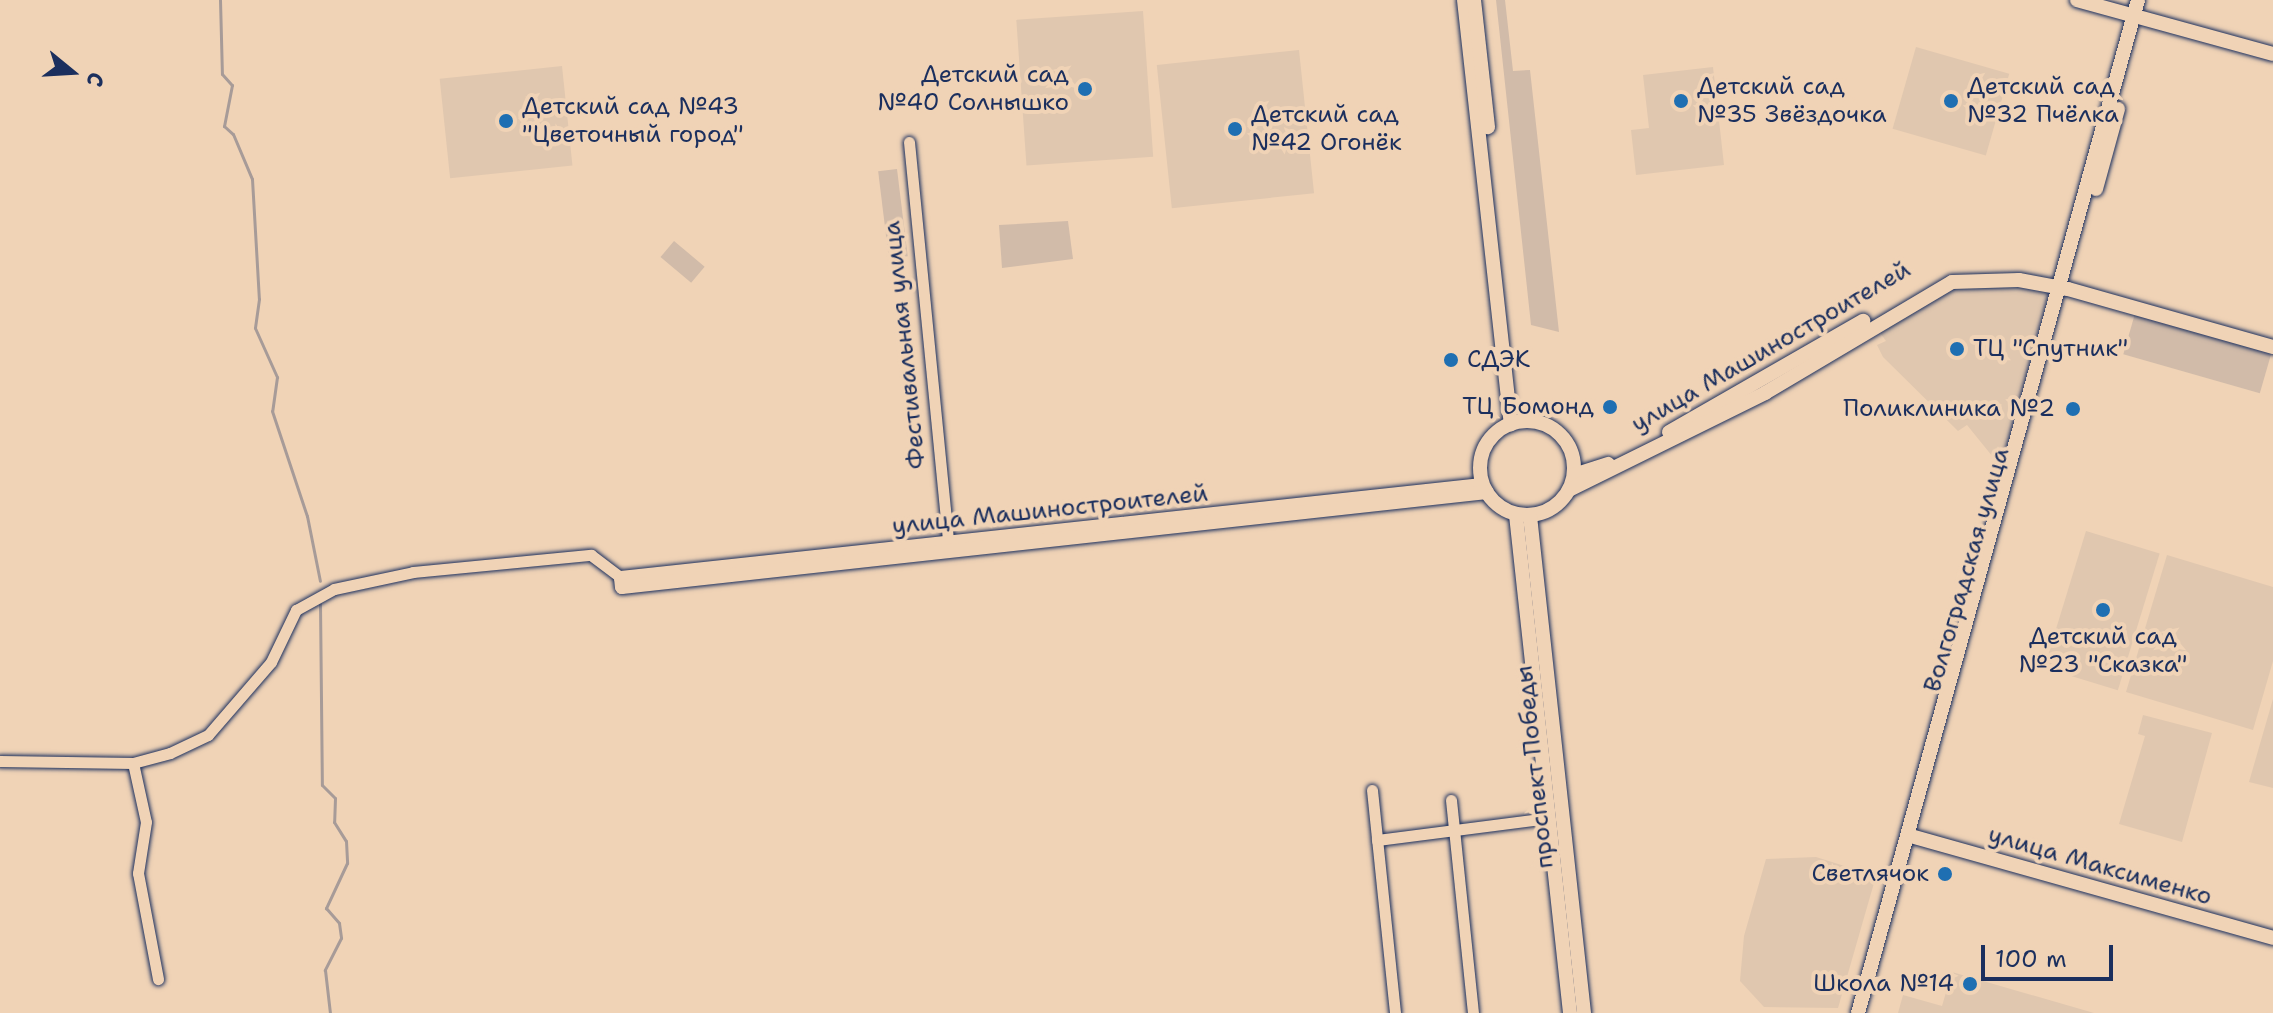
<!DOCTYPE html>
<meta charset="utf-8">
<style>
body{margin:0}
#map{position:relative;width:2273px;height:1013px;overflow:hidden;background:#f0d3b6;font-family:"Shantell Sans",sans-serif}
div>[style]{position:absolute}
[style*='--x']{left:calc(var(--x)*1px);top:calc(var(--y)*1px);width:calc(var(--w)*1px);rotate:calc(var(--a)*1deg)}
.built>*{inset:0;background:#e0c7af;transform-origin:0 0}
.green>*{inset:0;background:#d1bba9;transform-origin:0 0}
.stream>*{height:3px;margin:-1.5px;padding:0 1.5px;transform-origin:1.5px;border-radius:1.5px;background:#a79b98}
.roads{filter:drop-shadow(0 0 2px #1b2f5e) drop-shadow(0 0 2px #1b2f5e)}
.street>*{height:11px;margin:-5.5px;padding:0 5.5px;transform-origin:5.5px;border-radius:5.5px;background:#f0d3b6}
.secondary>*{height:14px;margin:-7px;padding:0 7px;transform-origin:7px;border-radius:7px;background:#f0d3b6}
.secondary>.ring{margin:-7px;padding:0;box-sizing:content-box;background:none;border:14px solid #f0d3b6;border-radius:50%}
.dots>*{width:22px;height:22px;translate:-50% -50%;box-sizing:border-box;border:4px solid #f0d3b6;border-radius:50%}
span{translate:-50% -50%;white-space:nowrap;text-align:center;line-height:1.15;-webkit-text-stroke:8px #f0d3b6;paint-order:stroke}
.poi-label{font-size:24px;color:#1b2f5e}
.right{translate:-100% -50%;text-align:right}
.left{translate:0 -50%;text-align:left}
.street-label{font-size:24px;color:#1b2f5e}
.north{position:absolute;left:32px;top:32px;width:80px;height:80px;-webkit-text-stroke:6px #f0d3b6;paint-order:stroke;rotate:108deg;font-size:22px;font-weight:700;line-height:32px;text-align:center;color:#1b2f5e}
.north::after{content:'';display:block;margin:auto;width:28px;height:36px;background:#1b2f5e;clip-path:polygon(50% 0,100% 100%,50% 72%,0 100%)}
.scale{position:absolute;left:1981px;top:945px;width:132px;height:36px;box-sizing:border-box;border:4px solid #1b2f5e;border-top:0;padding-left:10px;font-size:24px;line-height:28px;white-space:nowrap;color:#1b2f5e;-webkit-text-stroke:6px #f0d3b6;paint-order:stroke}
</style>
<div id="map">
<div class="built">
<i style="left:1143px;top:11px;width:146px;height:127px;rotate:86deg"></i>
<i style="left:1916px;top:47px;width:97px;height:85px;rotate:16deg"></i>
<i style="left:1299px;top:50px;width:144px;height:143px;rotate:84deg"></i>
<i style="left:562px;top:66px;width:100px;height:123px;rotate:84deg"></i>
<i style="clip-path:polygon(1713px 67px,1724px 165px,1636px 175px,1631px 130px,1649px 128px,1643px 75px)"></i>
<i style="clip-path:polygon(1988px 282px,2049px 290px,2001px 467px,1967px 425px,1958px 431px,1883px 357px,1877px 345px,1886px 341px,1878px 330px,1954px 286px)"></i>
<i style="left:2086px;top:531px;width:77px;height:143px;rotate:17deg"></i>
<i style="clip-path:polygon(2167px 555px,2273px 587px,2273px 661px,2253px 730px,2126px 692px)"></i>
<i style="clip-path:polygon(2273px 699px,2273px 788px,2249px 782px)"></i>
<i style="clip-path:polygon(2143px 715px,2212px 733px,2182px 842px,2119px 824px,2145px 736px,2138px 734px)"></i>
<i style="clip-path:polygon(1816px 857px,1876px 876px,1838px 1008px,1764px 1007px,1740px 981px,1744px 936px,1766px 859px)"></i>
<i style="clip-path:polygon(1952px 972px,2094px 1013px,1898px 1013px,1903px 995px,1942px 1006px)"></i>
</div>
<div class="green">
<i style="clip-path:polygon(1496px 0,1505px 0,1513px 71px,1530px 70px,1559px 332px,1531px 325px)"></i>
<i style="left:897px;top:169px;width:88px;height:19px;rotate:83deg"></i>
<i style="clip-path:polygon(1068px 221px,1073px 259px,1002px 268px,999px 225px)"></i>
<i style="left:674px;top:241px;width:40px;height:21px;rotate:40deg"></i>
<i style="left:2136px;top:310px;width:142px;height:46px;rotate:16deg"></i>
</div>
<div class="stream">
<i style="--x:220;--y:0;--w:74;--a:88.5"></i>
<i style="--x:222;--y:74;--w:15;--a:48"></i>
<i style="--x:232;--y:85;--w:42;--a:101"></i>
<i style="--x:224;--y:126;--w:12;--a:42"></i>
<i style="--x:233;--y:134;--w:49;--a:67.1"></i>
<i style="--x:252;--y:179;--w:120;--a:86.7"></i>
<i style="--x:259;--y:299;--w:29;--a:98"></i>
<i style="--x:255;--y:328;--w:54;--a:65.8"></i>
<i style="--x:277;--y:377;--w:34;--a:98"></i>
<i style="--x:272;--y:411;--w:111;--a:71.6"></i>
<i style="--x:307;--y:516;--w:66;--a:78.7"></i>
<i style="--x:320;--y:604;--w:181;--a:89.4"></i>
<i style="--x:322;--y:785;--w:18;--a:45"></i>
<i style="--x:335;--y:798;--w:24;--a:92"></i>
<i style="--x:334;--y:822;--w:22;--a:58"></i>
<i style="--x:346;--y:841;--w:22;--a:87"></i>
<i style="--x:347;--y:863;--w:50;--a:115"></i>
<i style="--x:326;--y:908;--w:20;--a:49"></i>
<i style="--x:339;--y:923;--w:15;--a:82"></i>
<i style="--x:341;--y:938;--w:36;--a:117"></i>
<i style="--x:325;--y:970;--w:43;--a:83.4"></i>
</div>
<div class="roads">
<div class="street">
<i style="--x:909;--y:142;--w:403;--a:84.4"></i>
<i style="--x:0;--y:761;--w:133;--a:0.9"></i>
<i style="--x:133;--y:763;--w:38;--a:-15"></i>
<i style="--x:170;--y:753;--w:42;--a:-25.3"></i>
<i style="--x:208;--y:735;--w:96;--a:-49.2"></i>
<i style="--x:271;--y:662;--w:58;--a:-64.3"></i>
<i style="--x:296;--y:610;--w:43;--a:-28.9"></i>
<i style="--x:334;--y:589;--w:81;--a:-12.1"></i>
<i style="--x:413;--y:572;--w:179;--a:-5.5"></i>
<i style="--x:591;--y:555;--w:38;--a:37"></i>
<i style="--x:133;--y:763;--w:60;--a:77.6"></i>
<i style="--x:146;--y:822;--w:52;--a:98.9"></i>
<i style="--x:138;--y:873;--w:108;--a:79.3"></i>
<i style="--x:1372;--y:790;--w:224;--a:84.1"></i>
<i style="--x:1451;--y:800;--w:214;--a:84.1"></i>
<i style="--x:1377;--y:840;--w:173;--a:-7.3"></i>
</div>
<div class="secondary">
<i style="--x:1464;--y:0;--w:427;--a:83.7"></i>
<i style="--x:1474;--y:0;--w:128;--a:83.7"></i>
<i style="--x:2077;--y:0;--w:203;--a:15.4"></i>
<i style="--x:2096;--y:189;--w:83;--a:-74.6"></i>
<i class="ring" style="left:1480px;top:421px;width:80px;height:80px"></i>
<i style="--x:1669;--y:432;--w:224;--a:-29.8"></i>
<i style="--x:1574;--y:475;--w:36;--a:-18"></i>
<i style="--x:1482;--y:485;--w:866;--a:173.84"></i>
<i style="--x:621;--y:578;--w:9;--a:84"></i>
<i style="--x:622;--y:587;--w:870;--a:-6.27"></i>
<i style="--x:1569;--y:490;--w:219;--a:-26.3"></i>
<i style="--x:1765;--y:393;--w:217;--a:-30.7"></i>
<i style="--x:1952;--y:282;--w:67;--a:-1.7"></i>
<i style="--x:2019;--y:280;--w:50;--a:10.4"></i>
<i style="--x:2068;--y:289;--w:213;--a:15.8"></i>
<i style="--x:1516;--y:515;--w:501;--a:83.81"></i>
<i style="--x:1530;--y:516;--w:500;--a:83.8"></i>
<i style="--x:1914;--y:837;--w:373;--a:15.7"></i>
<i style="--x:1858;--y:1013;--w:1051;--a:-74.55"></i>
</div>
</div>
<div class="dots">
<i style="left:1085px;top:89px;background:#1f6fb2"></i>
<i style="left:1681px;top:101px;background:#1f6fb2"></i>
<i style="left:1951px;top:101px;background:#1f6fb2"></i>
<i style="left:506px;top:121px;background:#1f6fb2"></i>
<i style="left:1235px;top:129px;background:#1f6fb2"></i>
<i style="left:1957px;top:349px;background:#1f6fb2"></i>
<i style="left:1451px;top:360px;background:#1f6fb2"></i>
<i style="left:1610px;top:407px;background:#1f6fb2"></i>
<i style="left:2073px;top:409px;background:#1f6fb2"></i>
<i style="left:2103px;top:610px;background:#1f6fb2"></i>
<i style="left:1945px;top:874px;background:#1f6fb2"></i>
<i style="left:1970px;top:984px;background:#1f6fb2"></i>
</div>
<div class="poi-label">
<span class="right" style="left:1069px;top:89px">Детский сад<br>№40 Солнышко</span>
<span class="left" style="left:1697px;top:101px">Детский сад<br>№35 Звёздочка</span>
<span class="left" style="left:1967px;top:101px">Детский сад<br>№32 Пчёлка</span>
<span class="left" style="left:522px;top:121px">Детский сад №43<br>"Цветочный город"</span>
<span class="left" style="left:1251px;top:129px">Детский сад<br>№42 Огонёк</span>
<span class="left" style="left:1973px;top:349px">ТЦ "Спутник"</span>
<span class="left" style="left:1467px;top:360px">СДЭК</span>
<span class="right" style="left:1594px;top:407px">ТЦ Бомонд</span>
<span class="right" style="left:2055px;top:409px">Поликлиника №2</span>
<span style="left:2103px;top:651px">Детский сад<br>№23 "Сказка"</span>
<span class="right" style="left:1929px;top:874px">Светлячок</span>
<span class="right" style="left:1954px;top:984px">Школа №14</span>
</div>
<div class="street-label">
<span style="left:905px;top:345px;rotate:-96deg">Фестивальная улица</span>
<span style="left:1771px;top:347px;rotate:-30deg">улица Машиностроителей</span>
<span style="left:1050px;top:510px;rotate:-6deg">улица Машиностроителей</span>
<span style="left:1967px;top:570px;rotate:-74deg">Волгоградская улица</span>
<span style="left:1535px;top:767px;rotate:-96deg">проспект Победы</span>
<span style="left:2100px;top:866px;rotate:16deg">улица Максименко</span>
</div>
<div class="north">С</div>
<div class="scale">100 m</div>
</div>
